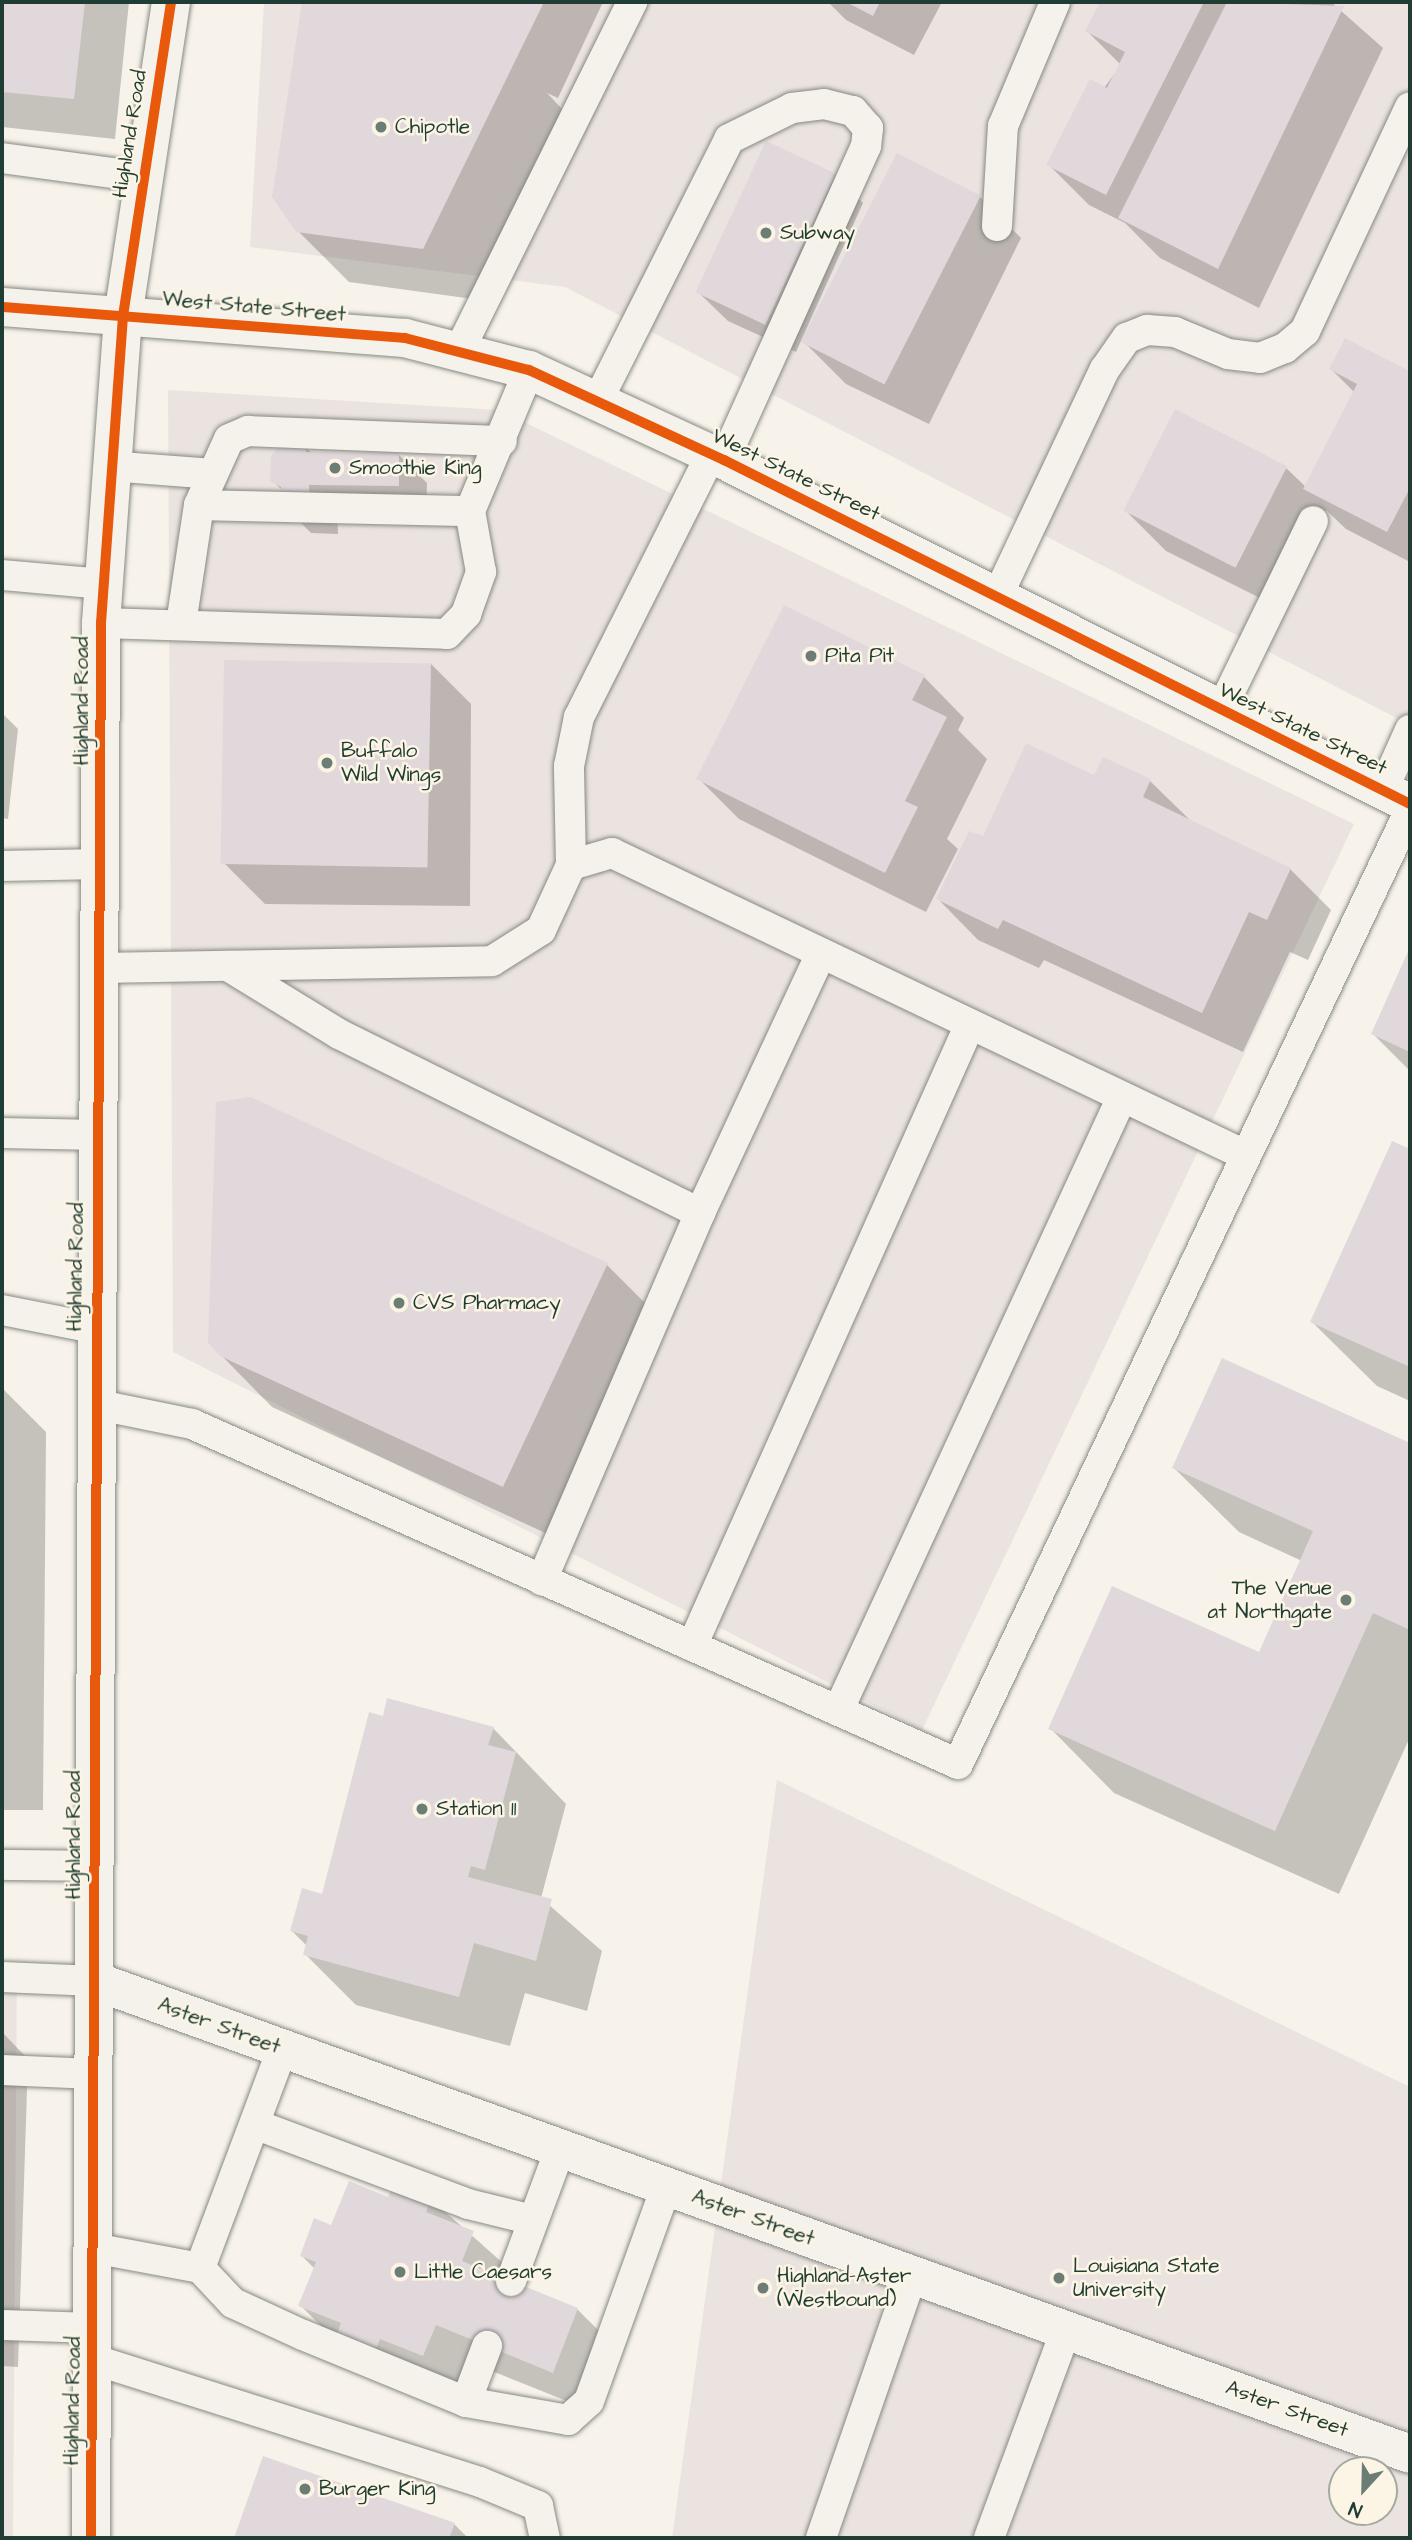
<!DOCTYPE html>
<style>
body{margin:0}
#map{position:relative;width:1412px;height:2540px;overflow:hidden;background:#f7f3ea;font-family:"Architects Daughter",sans-serif}
div>[style]{position:absolute}
[style*='--x']{left:calc(var(--x)*1px);top:calc(var(--y)*1px);width:calc(var(--w)*1px);rotate:calc(var(--a)*1deg)}
.built>*{inset:0;background:#ebe3df}
.shadow>*{inset:0;background:#0003}
.building>*{inset:0;background:#e1d8dc;transform-origin:0 0}
.roads{filter:drop-shadow(0 0 2px #868984) drop-shadow(0 0 2px #868984)}
.service>*{height:30px;margin:-15px;padding:0 15px;transform-origin:15px;border-radius:15px;background:#f5f2ec}
.minor>*{height:38px;margin:-19px;padding:0 19px;transform-origin:19px;border-radius:19px;background:#f5f2ec}
.tertiary>*{height:38px;margin:-19px;padding:0 19px;transform-origin:19px;border-radius:19px;background:#f5f2ec}
.cycleway>*{height:10px;margin:-5px;padding:0 5px;transform-origin:5px;border-radius:5px;background:#e8590c}
.dots>*{width:19px;height:19px;translate:-50% -50%;box-sizing:border-box;border:4px solid #fcf5e5;border-radius:50%}
span{translate:-50% -50%;white-space:nowrap;text-align:center;line-height:1.15;-webkit-text-stroke:5px #fcf5e5;paint-order:stroke}
.poi-label{font-size:21px;color:#1f3d34}
.left{translate:0 -50%;text-align:left}
.right{translate:-100% -50%;text-align:right}
.street-label{font-size:21px;color:#1f3d34}
.frame{position:absolute;inset:0;border:4px solid #1f3d34;pointer-events:none}
.north{position:absolute;left:1328px;top:2456px;width:70px;height:70px;box-sizing:border-box;background:#fcf5e5;border:2px solid #a4ab9e;border-radius:50%;rotate:202deg;font-size:19px;font-weight:700;line-height:28px;text-align:center;color:#1f3d34}
.north::after{content:'';display:block;margin:auto;width:24px;height:32px;background:#6b7d74;clip-path:polygon(50% 0,100% 100%,50% 72%,0 100%)}
</style>
<div id="map">
<div class="built">
<i style="clip-path:polygon(264px 2px,1410px 2px,1410px 725px,565px 287px,250px 247px)"></i>
<i style="clip-path:polygon(168px 390px,499px 410px,1354px 824px,922px 1730px,173px 1352px)"></i>
<i style="clip-path:polygon(evenodd,777px 1780px,1410px 2087px,1410px 2538px,672px 2538px,777px 1780px,1342px 2470px,1384px 2470px,1384px 2512px,1342px 2512px,1342px 2470px)"></i>
<i style="clip-path:polygon(2px 1962px,17px 1963px,13px 2538px,2px 2538px)"></i>
</div>
<div class="shadow">
<i style="clip-path:polygon(2px 2px,129px 2px,115px 139px,2px 127px)"></i>
<i style="clip-path:polygon(304px 2px,603px 2px,558px 98px,547px 93px,562px 109px,473px 299px,349px 282px,298px 231px,274px 196px)"></i>
<i style="clip-path:polygon(828px 2px,942px 2px,914px 55px,846px 20px)"></i>
<i style="clip-path:polygon(1102px 2px,1331px 2px,1383px 48px,1259px 308px,1160px 258px,1125px 223px,1089px 205px,1048px 164px,1121px 65px,1087px 31px)"></i>
<i style="clip-path:polygon(835px 174px,863px 203px,796px 352px,728px 321px,699px 293px)"></i>
<i style="clip-path:polygon(980px 197px,1021px 238px,929px 424px,846px 384px,805px 343px)"></i>
<i style="clip-path:polygon(1346px 340px,1410px 373px,1410px 562px,1346px 529px,1326px 510px,1278px 607px,1166px 551px,1125px 510px,1175px 412px,1286px 468px,1306px 487px,1355px 393px,1331px 369px)"></i>
<i style="clip-path:polygon(305px 447px,313px 454px,398px 454px,427px 483px,426px 514px,337px 513px,338px 534px,311px 533px,283px 505px,283px 491px,272px 480px)"></i>
<i style="clip-path:polygon(430px 663px,471px 704px,470px 906px,265px 904px,225px 864px)"></i>
<i style="clip-path:polygon(924px 677px,964px 718px,958px 730px,987px 759px,947px 839px,958px 849px,926px 912px,739px 819px,699px 779px)"></i>
<i style="clip-path:polygon(2px 713px,18px 729px,8px 819px,2px 818px)"></i>
<i style="clip-path:polygon(1095px 777px,1150px 781px,1191px 821px,1290px 869px,1331px 910px,1308px 960px,1290px 952px,1243px 1052px,1044px 960px,1039px 968px,978px 940px,938px 899px,983px 838px)"></i>
<i style="clip-path:polygon(1410px 951px,1410px 1071px,1373px 1034px)"></i>
<i style="clip-path:polygon(1393px 1143px,1410px 1151px,1410px 1401px,1377px 1386px,1312px 1322px)"></i>
<i style="clip-path:polygon(606px 1264px,657px 1315px,554px 1537px,272px 1407px,221px 1355px)"></i>
<i style="clip-path:polygon(1223px 1361px,1410px 1445px,1410px 1737px,1339px 1894px,1114px 1793px,1050px 1728px,1260px 1654px,1302px 1561px,1239px 1532px,1174px 1468px)"></i>
<i style="clip-path:polygon(2px 1388px,46px 1432px,43px 1810px,2px 1810px)"></i>
<i style="clip-path:polygon(384px 1718px,493px 1728px,566px 1804px,541px 1898px,602px 1951px,587px 2011px,525px 1993px,510px 2046px,356px 2005px,305px 1954px,307px 1946px,292px 1931px,323px 1896px)"></i>
<i style="clip-path:polygon(2px 2032px,28px 2059px,18px 2367px,2px 2366px)"></i>
<i style="clip-path:polygon(389px 2199px,431px 2199px,514px 2273px,510px 2282px,577px 2309px,618px 2350px,594px 2412px,477px 2365px,464px 2396px,341px 2346px,300px 2305px,315px 2269px,302px 2256px,332px 2227px)"></i>
<i style="clip-path:polygon(264px 2458px,454px 2524px,468px 2538px,236px 2538px)"></i>
</div>
<div class="building">
<i style="clip-path:polygon(2px 2px,85px 2px,74px 99px,2px 92px)"></i>
<i style="clip-path:polygon(302px 2px,544px 2px,423px 249px,296px 232px,272px 197px)"></i>
<i style="clip-path:polygon(846px 2px,880px 2px,873px 16px)"></i>
<i style="clip-path:polygon(1100px 2px,1204px 2px,1106px 195px,1046px 165px,1090px 79px,1107px 88px,1125px 52px,1085px 31px)"></i>
<i style="clip-path:polygon(1227px 2px,1344px 6px,1218px 269px,1118px 218px)"></i>
<i style="left:766px;top:141px;width:77px;height:167px;rotate:25deg"></i>
<i style="left:897px;top:153px;width:94px;height:212px;rotate:27deg"></i>
<i style="clip-path:polygon(1345px 338px,1410px 371px,1410px 488px,1387px 532px,1303px 489px,1357px 384px,1329px 369px)"></i>
<i style="left:1175px;top:409px;width:126px;height:114px;rotate:27deg"></i>
<i style="clip-path:polygon(279px 445px,306px 445px,306px 452px,399px 453px,399px 486px,309px 485px,310px 506px,281px 505px,281px 487px,270px 481px,271px 456px)"></i>
<i style="clip-path:polygon(784px 605px,925px 675px,912px 700px,947px 717px,905px 801px,918px 807px,885px 873px,696px 779px)"></i>
<i style="left:224px;top:660px;width:207px;height:204px;rotate:1deg"></i>
<i style="clip-path:polygon(1026px 743px,1094px 775px,1103px 757px,1151px 779px,1143px 797px,1291px 868px,1267px 920px,1249px 912px,1202px 1013px,1003px 920px,998px 929px,936px 899px,969px 831px,983px 836px)"></i>
<i style="clip-path:polygon(1410px 947px,1410px 1052px,1371px 1034px)"></i>
<i style="clip-path:polygon(251px 1097px,608px 1263px,503px 1487px,220px 1356px,208px 1343px,216px 1102px)"></i>
<i style="clip-path:polygon(1392px 1141px,1410px 1149px,1410px 1367px,1310px 1322px)"></i>
<i style="clip-path:polygon(1222px 1358px,1410px 1443px,1410px 1630px,1373px 1613px,1275px 1831px,1048px 1729px,1112px 1586px,1259px 1652px,1313px 1531px,1172px 1468px)"></i>
<i style="clip-path:polygon(387px 1698px,494px 1727px,488px 1745px,516px 1752px,485px 1870px,471px 1866px,468px 1877px,552px 1899px,536px 1961px,474px 1943px,459px 1997px,303px 1955px,308px 1936px,290px 1931px,302px 1888px,322px 1894px,369px 1712px,383px 1716px)"></i>
<i style="clip-path:polygon(349px 2181px,388px 2197px,394px 2182px,432px 2198px,426px 2212px,474px 2231px,462px 2261px,578px 2308px,553px 2373px,436px 2325px,423px 2356px,380px 2339px,376px 2349px,337px 2334px,341px 2323px,298px 2306px,316px 2262px,300px 2256px,314px 2218px,331px 2225px)"></i>
<i style="clip-path:polygon(263px 2456px,455px 2523px,449px 2538px,234px 2538px)"></i>
</div>
<div class="roads">
<div class="service">
<i style="--x:2;--y:158;--w:142;--a:7.7"></i>
<i style="--x:997;--y:226;--w:100;--a:-86.6"></i>
<i style="--x:1003;--y:126;--w:134;--a:-67.2"></i>
<i style="--x:459;--y:351;--w:390;--a:-63.6"></i>
<i style="--x:598;--y:400;--w:292;--a:-63.3"></i>
<i style="--x:729;--y:139;--w:70;--a:-26.2"></i>
<i style="--x:792;--y:108;--w:32;--a:-7"></i>
<i style="--x:824;--y:104;--w:30;--a:14"></i>
<i style="--x:853;--y:111;--w:23;--a:49"></i>
<i style="--x:868;--y:128;--w:18;--a:96"></i>
<i style="--x:866;--y:146;--w:345;--a:114.3"></i>
<i style="--x:109;--y:466;--w:103;--a:4.4"></i>
<i style="--x:199;--y:505;--w:271;--a:1.3"></i>
<i style="--x:2;--y:575;--w:101;--a:5.1"></i>
<i style="--x:997;--y:597;--w:252;--a:-64.7"></i>
<i style="--x:1105;--y:369;--w:38;--a:-55"></i>
<i style="--x:1127;--y:338;--w:22;--a:-22"></i>
<i style="--x:1147;--y:330;--w:28;--a:4"></i>
<i style="--x:1175;--y:332;--w:57;--a:22.5"></i>
<i style="--x:1228;--y:354;--w:32;--a:7"></i>
<i style="--x:1260;--y:358;--w:27;--a:-22"></i>
<i style="--x:1285;--y:348;--w:26;--a:-40"></i>
<i style="--x:1305;--y:331;--w:247;--a:-64.9"></i>
<i style="--x:101;--y:623;--w:346;--a:1.8"></i>
<i style="--x:447;--y:634;--w:28;--a:-46"></i>
<i style="--x:466;--y:614;--w:45;--a:-70.3"></i>
<i style="--x:481;--y:572;--w:62;--a:-100.2"></i>
<i style="--x:470;--y:511;--w:153;--a:-67.3"></i>
<i style="--x:181;--y:624;--w:120;--a:-81.4"></i>
<i style="--x:199;--y:505;--w:72;--a:-65.6"></i>
<i style="--x:229;--y:439;--w:21;--a:-23"></i>
<i style="--x:248;--y:431;--w:254;--a:2.3"></i>
<i style="--x:1221;--y:710;--w:210;--a:-64"></i>
<i style="--x:1383;--y:790;--w:66;--a:-65.8"></i>
<i style="--x:571;--y:865;--w:99;--a:-91.2"></i>
<i style="--x:569;--y:766;--w:50;--a:-78.5"></i>
<i style="--x:579;--y:717;--w:294;--a:-63.3"></i>
<i style="--x:2;--y:866;--w:97;--a:-1.2"></i>
<i style="--x:228;--y:966;--w:130;--a:31.5"></i>
<i style="--x:339;--y:1034;--w:403;--a:26.4"></i>
<i style="--x:700;--y:1213;--w:400;--a:113.3"></i>
<i style="--x:99;--y:968;--w:393;--a:-1"></i>
<i style="--x:492;--y:961;--w:58;--a:-32.3"></i>
<i style="--x:541;--y:930;--w:72;--a:-65.2"></i>
<i style="--x:571;--y:865;--w:43;--a:-16.3"></i>
<i style="--x:612;--y:853;--w:701;--a:25.51"></i>
<i style="--x:2;--y:1133;--w:95;--a:1.2"></i>
<i style="--x:700;--y:1213;--w:286;--a:-65"></i>
<i style="--x:2;--y:1310;--w:94;--a:11.1"></i>
<i style="--x:94;--y:1404;--w:100;--a:11.5"></i>
<i style="--x:192;--y:1424;--w:838;--a:23.93"></i>
<i style="--x:958;--y:1764;--w:1056;--a:-64.65"></i>
<i style="--x:692;--y:1646;--w:681;--a:-65.92"></i>
<i style="--x:838;--y:1711;--w:676;--a:-65.18"></i>
<i style="--x:2;--y:1865;--w:92;--a:0.6"></i>
<i style="--x:2;--y:1977;--w:93;--a:2.5"></i>
<i style="--x:2;--y:2070;--w:92;--a:2.5"></i>
<i style="--x:257;--y:2125;--w:225;--a:20.5"></i>
<i style="--x:468;--y:2204;--w:67;--a:13.8"></i>
<i style="--x:93;--y:2248;--w:109;--a:10.6"></i>
<i style="--x:200;--y:2268;--w:233;--a:-69.4"></i>
<i style="--x:200;--y:2268;--w:48;--a:46.7"></i>
<i style="--x:233;--y:2303;--w:77;--a:24.6"></i>
<i style="--x:303;--y:2335;--w:176;--a:22.3"></i>
<i style="--x:466;--y:2402;--w:104;--a:10"></i>
<i style="--x:568;--y:2420;--w:28;--a:-42"></i>
<i style="--x:589;--y:2401;--w:227;--a:-70.2"></i>
<i style="--x:511;--y:2281;--w:141;--a:-69.6"></i>
<i style="--x:2;--y:2325;--w:91;--a:1.9"></i>
<i style="--x:92;--y:2359;--w:407;--a:17.6"></i>
<i style="--x:480;--y:2482;--w:63;--a:22.5"></i>
<i style="--x:538;--y:2506;--w:33;--a:78"></i>
<i style="--x:466;--y:2402;--w:60;--a:-69.4"></i>
<i style="--x:821;--y:2538;--w:278;--a:-70.9"></i>
<i style="--x:989;--y:2538;--w:222;--a:-69.7"></i>
</div>
<div class="minor">
<i style="--x:2;--y:307;--w:404;--a:4.4"></i>
<i style="--x:405;--y:338;--w:128;--a:14.5"></i>
<i style="--x:529;--y:370;--w:215;--a:24.8"></i>
<i style="--x:724;--y:460;--w:767;--a:26.63"></i>
<i style="--x:95;--y:1981;--w:1397;--a:19.78"></i>
</div>
<div class="tertiary">
<i style="--x:91;--y:2538;--w:1915;--a:-89.7"></i>
<i style="--x:101;--y:623;--w:308;--a:-85.9"></i>
<i style="--x:123;--y:316;--w:318;--a:-81.3"></i>
</div>
</div>
<div class="cycleway">
<i style="--x:2;--y:307;--w:404;--a:4.4"></i>
<i style="--x:405;--y:338;--w:128;--a:14.5"></i>
<i style="--x:529;--y:370;--w:215;--a:24.8"></i>
<i style="--x:724;--y:460;--w:767;--a:26.63"></i>
<i style="--x:91;--y:2538;--w:1915;--a:-89.7"></i>
<i style="--x:101;--y:623;--w:308;--a:-85.9"></i>
<i style="--x:123;--y:316;--w:318;--a:-81.3"></i>
</div>
<div class="dots">
<i style="left:381px;top:127px;background:#6b7d74"></i>
<i style="left:766px;top:233px;background:#6b7d74"></i>
<i style="left:335px;top:468px;background:#6b7d74"></i>
<i style="left:811px;top:656px;background:#6b7d74"></i>
<i style="left:327px;top:763px;background:#6b7d74"></i>
<i style="left:399px;top:1303px;background:#6b7d74"></i>
<i style="left:1346px;top:1600px;background:#6b7d74"></i>
<i style="left:422px;top:1809px;background:#6b7d74"></i>
<i style="left:400px;top:2272px;background:#6b7d74"></i>
<i style="left:1059px;top:2278px;background:#6b7d74"></i>
<i style="left:763px;top:2288px;background:#6b7d74"></i>
<i style="left:305px;top:2489px;background:#6b7d74"></i>
</div>
<div class="poi-label">
<span class="left" style="left:395px;top:127px">Chipotle</span>
<span class="left" style="left:780px;top:233px">Subway</span>
<span class="left" style="left:349px;top:468px">Smoothie King</span>
<span class="left" style="left:825px;top:656px">Pita Pit</span>
<span class="left" style="left:341px;top:763px">Buffalo<br>Wild Wings</span>
<span class="left" style="left:413px;top:1303px">CVS Pharmacy</span>
<span class="right" style="left:1332px;top:1600px">The Venue<br>at Northgate</span>
<span class="left" style="left:436px;top:1809px">Station 11</span>
<span class="left" style="left:1073px;top:2278px">Louisiana State<br>University</span>
<span class="left" style="left:414px;top:2272px">Little Caesars</span>
<span class="left" style="left:777px;top:2288px">Highland-Aster<br>(Westbound)</span>
<span class="left" style="left:319px;top:2489px">Burger King</span>
</div>
<div class="street-label">
<span style="left:130px;top:134px;rotate:-81deg">Highland Road</span>
<span style="left:254px;top:307px;rotate:5deg">West State Street</span>
<span style="left:796px;top:475px;rotate:26deg">West State Street</span>
<span style="left:82px;top:701px;rotate:-90deg">Highland Road</span>
<span style="left:1303px;top:729px;rotate:26deg">West State Street</span>
<span style="left:76px;top:1267px;rotate:-89deg">Highland Road</span>
<span style="left:74px;top:1835px;rotate:-90deg">Highland Road</span>
<span style="left:219px;top:2026px;rotate:20deg">Aster Street</span>
<span style="left:753px;top:2218px;rotate:20deg">Aster Street</span>
<span style="left:73px;top:2401px;rotate:-89deg">Highland Road</span>
<span style="left:1287px;top:2409px;rotate:20deg">Aster Street</span>
</div>
<div class="frame"></div>
<div class="north">N</div>
</div>
